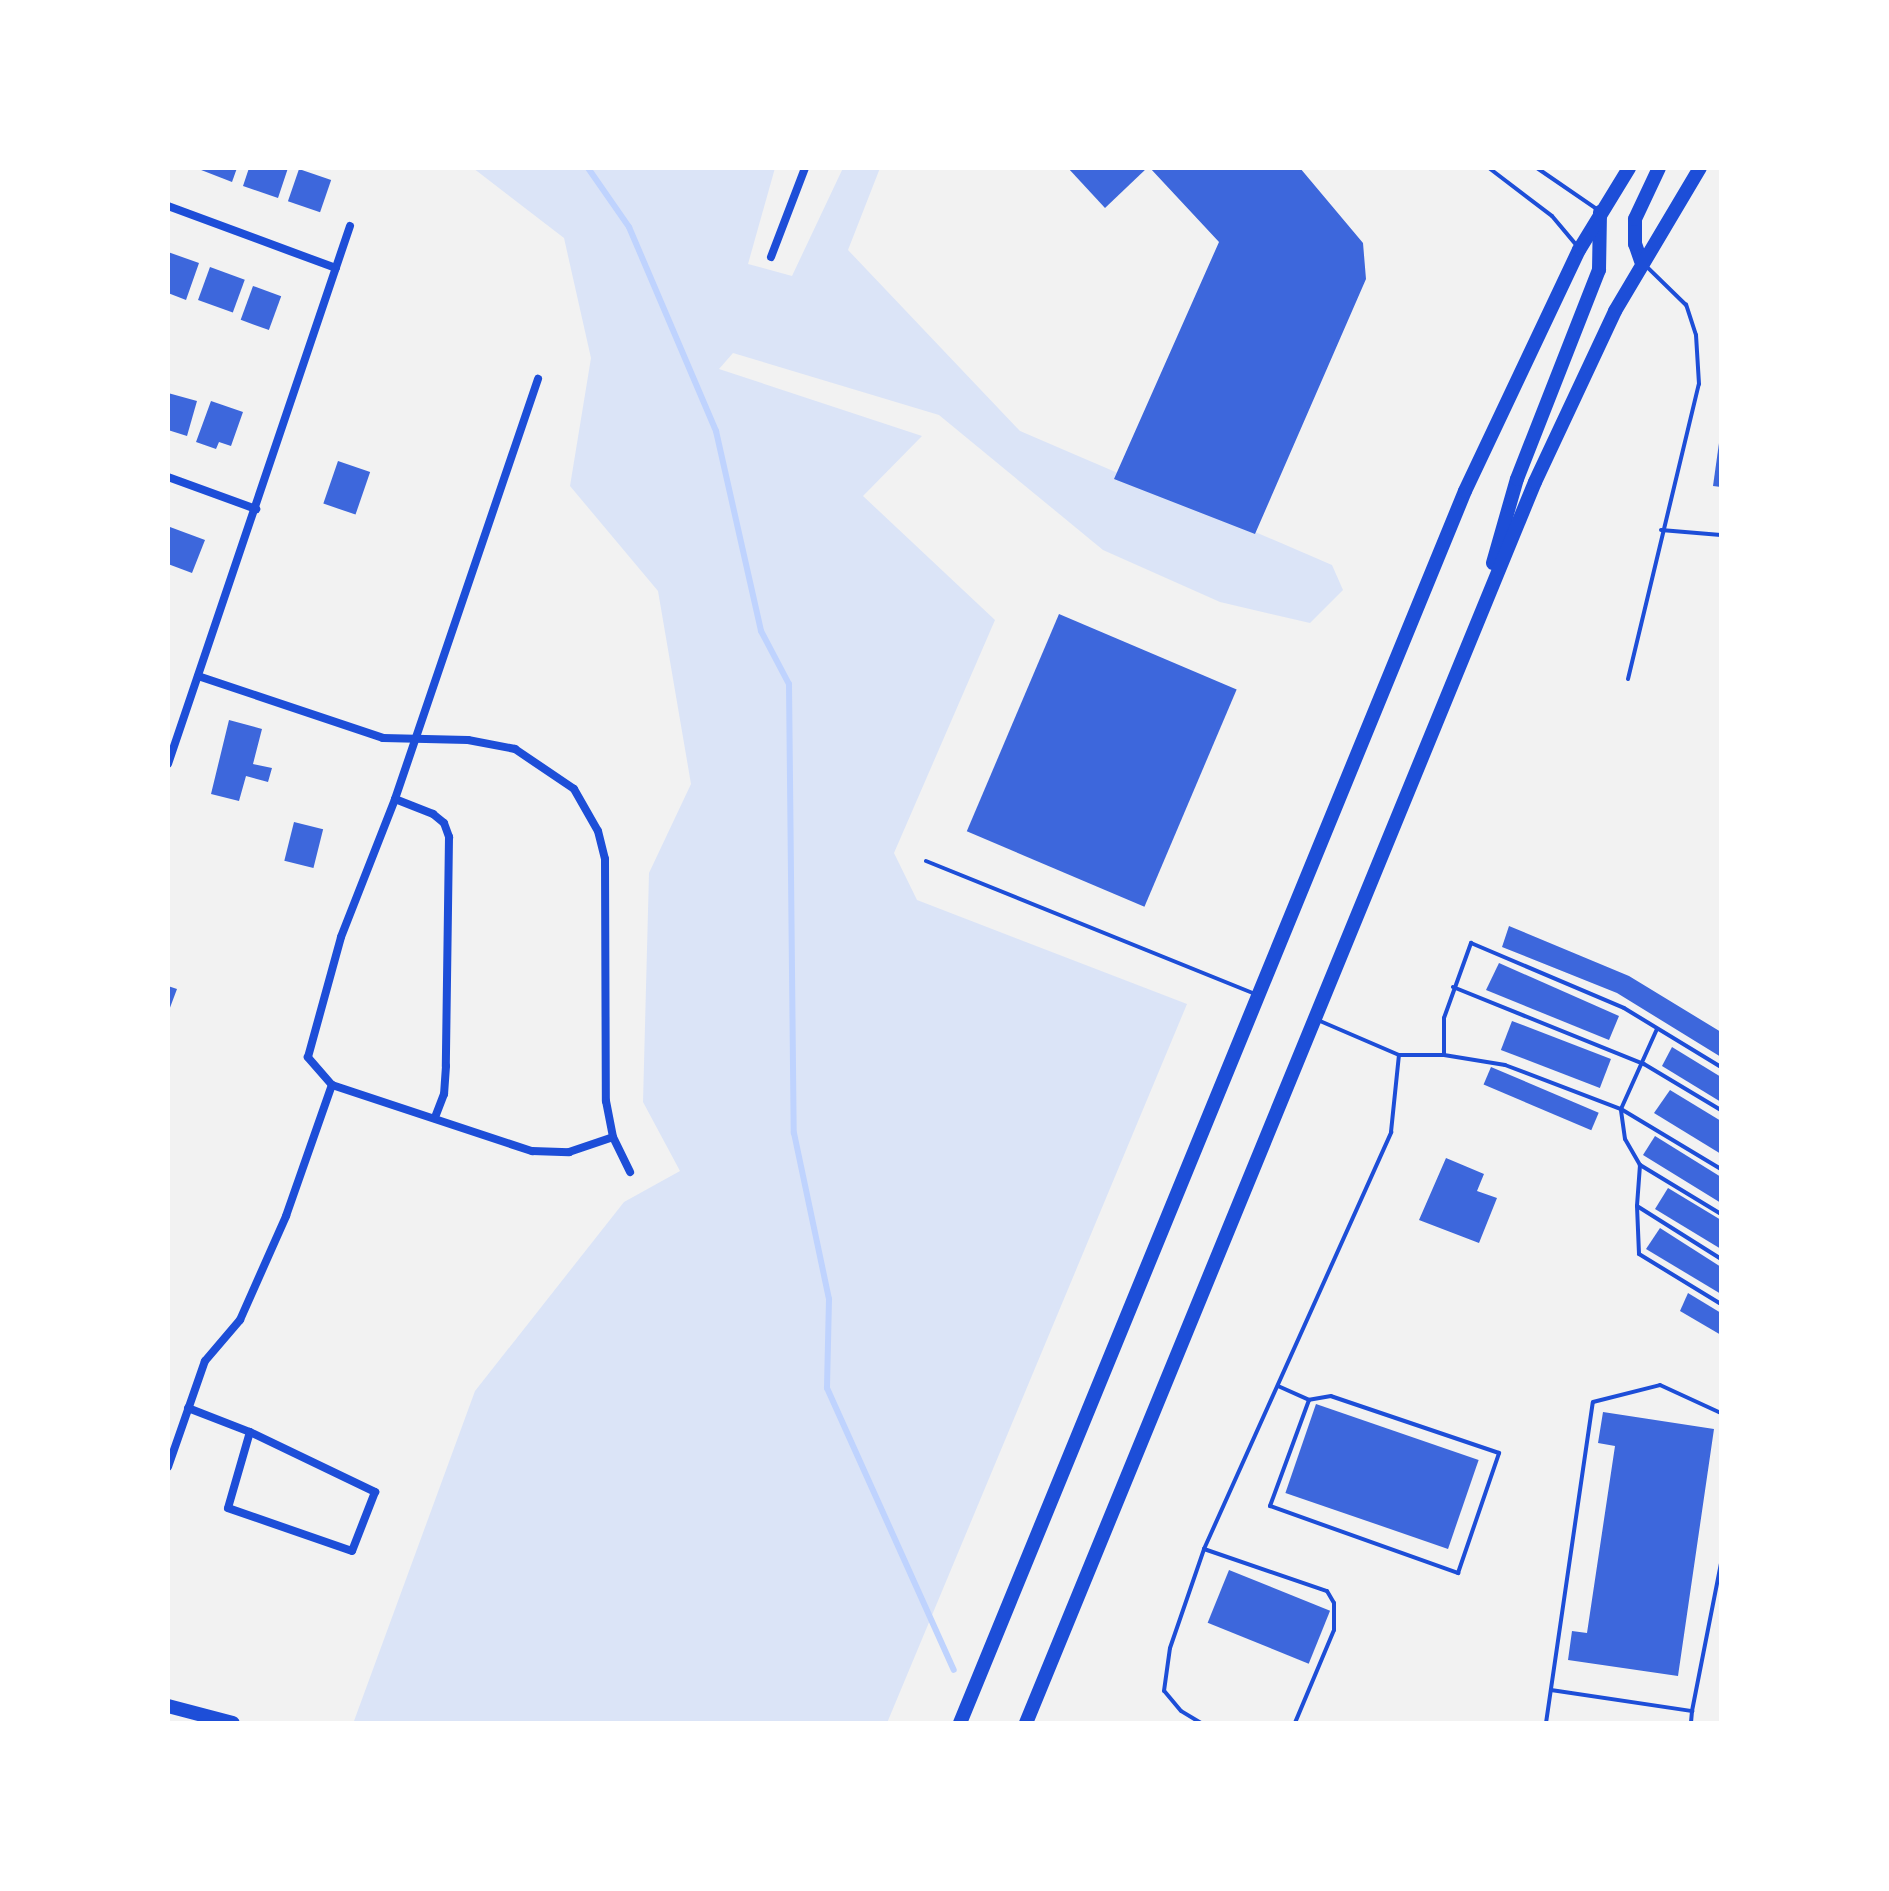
<!DOCTYPE html>
<style>
body{margin:0}
#map{position:relative;width:1889px;height:1891px;overflow:hidden;background:#f2f2f2;font-family:"Golos Text",sans-serif}
div>[style]{position:absolute}
[style*='--x']{left:calc(var(--x)*1px);top:calc(var(--y)*1px);width:calc(var(--w)*1px);rotate:calc(var(--a)*1deg)}
.green>*{inset:0;background:#dbe4f7}
.stream>*{height:6px;margin:-3px;padding:0 3px;transform-origin:3px;border-radius:3px;background:#bfd3fe}
.building>*{inset:0;background:#3d67dc;transform-origin:0 0}
.service>*{height:4px;margin:-2px;padding:0 2px;transform-origin:2px;border-radius:2px;background:#1d4ed8}
.minor>*{height:8px;margin:-4px;padding:0 4px;transform-origin:4px;border-radius:4px;background:#1d4ed8}
.primary>*{height:14px;margin:-7px;padding:0 7px;transform-origin:7px;border-radius:7px;background:#1d4ed8}
span{translate:-50% -50%;white-space:nowrap;text-align:center;line-height:1.15;-webkit-text-stroke:7px #fff;paint-order:stroke}
.frame{position:absolute;inset:0;border:170px solid #fff;pointer-events:none}
</style>
<div id="map">
<div class="green">
<i style="clip-path:polygon(473px 168px,775px 168px,748px 264px,792px 276px,843px 168px,880px 168px,848px 250px,1020px 431px,1332px 565px,1343px 590px,1310px 623px,1220px 602px,1103px 550px,939px 415px,733px 353px,719px 369px,922px 436px,863px 496px,995px 620px,894px 853px,917px 900px,1187px 1004px,887px 1723px,354px 1721px,475px 1391px,624px 1202px,680px 1171px,643px 1102px,649px 873px,691px 784px,658px 591px,570px 486px,591px 358px,564px 238px)"></i>
</div>
<div class="stream">
<i style="--x:588;--y:168;--w:72;--a:55.2"></i>
<i style="--x:629;--y:227;--w:222;--a:66.9"></i>
<i style="--x:716;--y:431;--w:205;--a:77.3"></i>
<i style="--x:761;--y:631;--w:60;--a:62.2"></i>
<i style="--x:789;--y:684;--w:449;--a:89.4"></i>
<i style="--x:794;--y:1133;--w:170;--a:78.1"></i>
<i style="--x:829;--y:1299;--w:89;--a:91.3"></i>
<i style="--x:827;--y:1388;--w:309;--a:65.8"></i>
</div>
<div class="building">
<i style="clip-path:polygon(196px 168px,237px 168px,232px 182px)"></i>
<i style="clip-path:polygon(249px 168px,288px 168px,278px 198px,243px 186px)"></i>
<i style="clip-path:polygon(1068px 168px,1147px 168px,1105px 208px)"></i>
<i style="clip-path:polygon(1150px 168px,1300px 168px,1363px 243px,1366px 279px,1255px 534px,1114px 479px,1219px 242px)"></i>
<i style="left:299px;top:169px;width:34px;height:34px;rotate:19deg"></i>
<i style="clip-path:polygon(168px 252px,199px 263px,186px 300px,168px 293px)"></i>
<i style="left:210px;top:267px;width:37px;height:35px;rotate:20deg"></i>
<i style="left:253px;top:286px;width:30px;height:36px;rotate:20deg"></i>
<i style="clip-path:polygon(168px 393px,197px 401px,187px 436px,168px 430px)"></i>
<i style="clip-path:polygon(211px 401px,243px 412px,231px 446px,219px 442px,216px 449px,196px 442px)"></i>
<i style="clip-path:polygon(1719px 443px,1721px 443px,1721px 487px,1713px 486px)"></i>
<i style="left:338px;top:461px;width:34px;height:45px;rotate:19deg"></i>
<i style="clip-path:polygon(170px 527px,205px 540px,192px 573px,168px 564px)"></i>
<i style="left:1059px;top:614px;width:193px;height:236px;rotate:23deg"></i>
<i style="clip-path:polygon(229px 720px,262px 729px,253px 764px,272px 768px,268px 782px,246px 776px,239px 801px,211px 794px)"></i>
<i style="left:294px;top:822px;width:30px;height:40px;rotate:14deg"></i>
<i style="clip-path:polygon(1509px 926px,1629px 976px,1721px 1032px,1721px 1057px,1617px 993px,1502px 947px)"></i>
<i style="clip-path:polygon(1499px 963px,1619px 1016px,1609px 1040px,1486px 990px)"></i>
<i style="clip-path:polygon(168px 986px,177px 989px,168px 1013px)"></i>
<i style="left:1512px;top:1021px;width:106px;height:31px;rotate:21deg"></i>
<i style="clip-path:polygon(1672px 1047px,1721px 1077px,1721px 1102px,1662px 1066px)"></i>
<i style="left:1491px;top:1067px;width:117px;height:19px;rotate:23deg"></i>
<i style="clip-path:polygon(1670px 1090px,1721px 1121px,1721px 1154px,1654px 1113px)"></i>
<i style="clip-path:polygon(1655px 1136px,1721px 1177px,1721px 1203px,1643px 1155px)"></i>
<i style="clip-path:polygon(1446px 1158px,1484px 1174px,1477px 1191px,1497px 1198px,1479px 1243px,1419px 1220px)"></i>
<i style="clip-path:polygon(1668px 1188px,1721px 1220px,1721px 1249px,1655px 1209px)"></i>
<i style="clip-path:polygon(1660px 1228px,1721px 1267px,1721px 1294px,1646px 1249px)"></i>
<i style="clip-path:polygon(1688px 1293px,1721px 1313px,1721px 1335px,1680px 1311px)"></i>
<i style="left:1316px;top:1404px;width:172px;height:94px;rotate:19deg"></i>
<i style="clip-path:polygon(1603px 1412px,1714px 1429px,1678px 1676px,1568px 1660px,1572px 1631px,1587px 1633px,1615px 1446px,1598px 1443px)"></i>
<i style="left:1229px;top:1570px;width:109px;height:57px;rotate:22deg"></i>
</div>
<div class="service">
<i style="--x:1489;--y:168;--w:79;--a:37.3"></i>
<i style="--x:1552;--y:216;--w:38;--a:50"></i>
<i style="--x:1537;--y:168;--w:74;--a:34.5"></i>
<i style="--x:1661;--y:530;--w:60;--a:4.8"></i>
<i style="--x:1628;--y:679;--w:303;--a:-76.5"></i>
<i style="--x:1699;--y:384;--w:49;--a:-93.5"></i>
<i style="--x:1696;--y:335;--w:32;--a:-108"></i>
<i style="--x:1686;--y:305;--w:56;--a:-135.7"></i>
<i style="--x:926;--y:861;--w:357;--a:22"></i>
<i style="--x:1453;--y:987;--w:206;--a:22"></i>
<i style="--x:1644;--y:1064;--w:90;--a:30.9"></i>
<i style="--x:1399;--y:1055;--w:45;--a:0"></i>
<i style="--x:1444;--y:1055;--w:62;--a:9.3"></i>
<i style="--x:1505;--y:1065;--w:124;--a:20.8"></i>
<i style="--x:1621;--y:1109;--w:117;--a:31"></i>
<i style="--x:1444;--y:1055;--w:37;--a:-90"></i>
<i style="--x:1444;--y:1018;--w:80;--a:-70.2"></i>
<i style="--x:1471;--y:943;--w:166;--a:23"></i>
<i style="--x:1624;--y:1008;--w:114;--a:31.3"></i>
<i style="--x:1640;--y:1165;--w:30;--a:-120"></i>
<i style="--x:1625;--y:1139;--w:30;--a:-98"></i>
<i style="--x:1621;--y:1109;--w:88;--a:-65.8"></i>
<i style="--x:1637;--y:1206;--w:48;--a:87.6"></i>
<i style="--x:1639;--y:1254;--w:96;--a:31.4"></i>
<i style="--x:1721;--y:1214;--w:95;--a:-148.8"></i>
<i style="--x:1640;--y:1165;--w:41;--a:94.2"></i>
<i style="--x:1637;--y:1206;--w:99;--a:32.2"></i>
<i style="--x:1278;--y:1386;--w:34;--a:24"></i>
<i style="--x:1309;--y:1400;--w:113;--a:110.2"></i>
<i style="--x:1270;--y:1506;--w:200;--a:19.6"></i>
<i style="--x:1458;--y:1573;--w:127;--a:-71.1"></i>
<i style="--x:1499;--y:1453;--w:177;--a:-161.3"></i>
<i style="--x:1331;--y:1396;--w:22;--a:170"></i>
<i style="--x:1204;--y:1549;--w:130;--a:18.9"></i>
<i style="--x:1327;--y:1591;--w:14;--a:60"></i>
<i style="--x:1334;--y:1603;--w:27;--a:90"></i>
<i style="--x:1334;--y:1630;--w:101;--a:112.8"></i>
<i style="--x:1551;--y:1690;--w:143;--a:8.5"></i>
<i style="--x:1692;--y:1711;--w:12;--a:95"></i>
<i style="--x:1692;--y:1711;--w:151;--a:-78.9"></i>
<i style="--x:1201;--y:1723;--w:23;--a:-149"></i>
<i style="--x:1181;--y:1711;--w:26;--a:-130"></i>
<i style="--x:1164;--y:1691;--w:43;--a:-82.1"></i>
<i style="--x:1170;--y:1648;--w:105;--a:-71"></i>
<i style="--x:1204;--y:1549;--w:457;--a:-65.8"></i>
<i style="--x:1391;--y:1132;--w:77;--a:-84.1"></i>
<i style="--x:1399;--y:1055;--w:86;--a:-156.7"></i>
<i style="--x:1546;--y:1723;--w:324;--a:-81.7"></i>
<i style="--x:1593;--y:1402;--w:69;--a:-14.2"></i>
<i style="--x:1660;--y:1385;--w:67;--a:24.7"></i>
</div>
<div class="minor">
<i style="--x:168;--y:206;--w:179;--a:20.3"></i>
<i style="--x:771;--y:257;--w:95;--a:-69.1"></i>
<i style="--x:168;--y:477;--w:94;--a:20"></i>
<i style="--x:198;--y:676;--w:195;--a:18.5"></i>
<i style="--x:383;--y:738;--w:85;--a:1.3"></i>
<i style="--x:468;--y:740;--w:48;--a:10.8"></i>
<i style="--x:515;--y:749;--w:71;--a:34.1"></i>
<i style="--x:574;--y:789;--w:48;--a:60.3"></i>
<i style="--x:598;--y:831;--w:29;--a:76"></i>
<i style="--x:605;--y:859;--w:242;--a:89.8"></i>
<i style="--x:606;--y:1101;--w:37;--a:79"></i>
<i style="--x:613;--y:1137;--w:39;--a:64"></i>
<i style="--x:168;--y:764;--w:568;--a:-71.31"></i>
<i style="--x:395;--y:799;--w:41;--a:21.5"></i>
<i style="--x:433;--y:814;--w:14;--a:39"></i>
<i style="--x:444;--y:823;--w:15;--a:70"></i>
<i style="--x:449;--y:837;--w:229;--a:90.8"></i>
<i style="--x:446;--y:1066;--w:28;--a:94"></i>
<i style="--x:444;--y:1094;--w:26;--a:111"></i>
<i style="--x:332;--y:1085;--w:211;--a:18.3"></i>
<i style="--x:532;--y:1151;--w:37;--a:2"></i>
<i style="--x:569;--y:1152;--w:46;--a:-18.8"></i>
<i style="--x:188;--y:1408;--w:66;--a:21.2"></i>
<i style="--x:250;--y:1432;--w:139;--a:25.6"></i>
<i style="--x:375;--y:1492;--w:63;--a:111.3"></i>
<i style="--x:352;--y:1551;--w:131;--a:-160.9"></i>
<i style="--x:228;--y:1508;--w:79;--a:-73.9"></i>
<i style="--x:168;--y:1467;--w:112;--a:-70.8"></i>
<i style="--x:205;--y:1361;--w:54;--a:-49.5"></i>
<i style="--x:240;--y:1320;--w:114;--a:-66.1"></i>
<i style="--x:286;--y:1216;--w:139;--a:-70.7"></i>
<i style="--x:332;--y:1085;--w:37;--a:-131"></i>
<i style="--x:308;--y:1057;--w:124;--a:-74.6"></i>
<i style="--x:341;--y:937;--w:148;--a:-68.6"></i>
<i style="--x:395;--y:799;--w:444;--a:-71.2"></i>
</div>
<div class="primary">
<i style="--x:1641;--y:261;--w:18;--a:-109"></i>
<i style="--x:1635;--y:244;--w:25;--a:-90"></i>
<i style="--x:1635;--y:219;--w:56;--a:-64.8"></i>
<i style="--x:1493;--y:563;--w:87;--a:-74.1"></i>
<i style="--x:1517;--y:479;--w:225;--a:-68.6"></i>
<i style="--x:1599;--y:270;--w:58;--a:-89"></i>
<i style="--x:168;--y:1706;--w:67;--a:14.7"></i>
<i style="--x:960;--y:1723;--w:1331;--a:-67.71"></i>
<i style="--x:1465;--y:491;--w:267;--a:-64.7"></i>
<i style="--x:1579;--y:250;--w:96;--a:-58.6"></i>
<i style="--x:1026;--y:1723;--w:1341;--a:-67.7"></i>
<i style="--x:1535;--y:482;--w:189;--a:-64.9"></i>
<i style="--x:1615;--y:311;--w:166;--a:-59.3"></i>
</div>
<div class="frame"></div>
</div>
